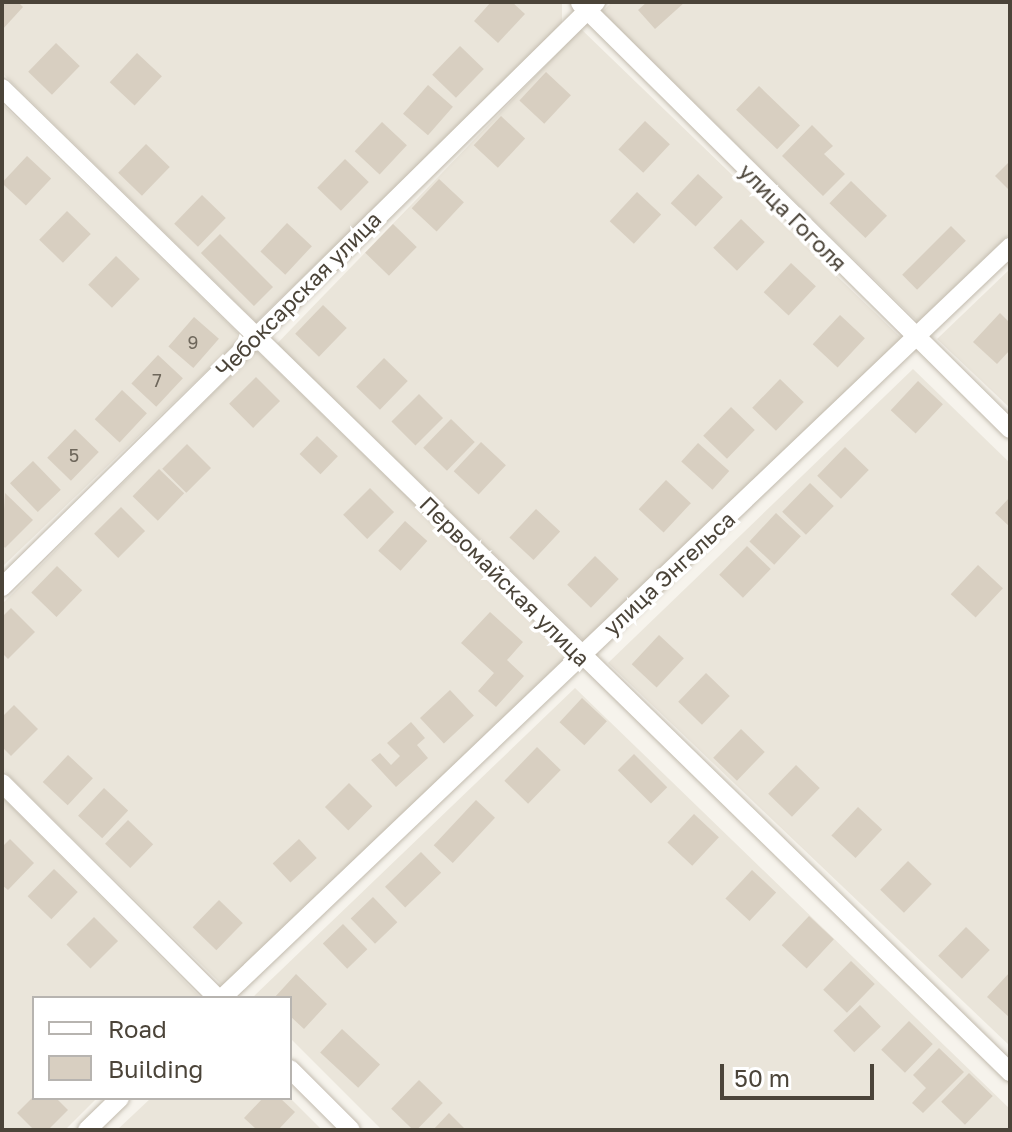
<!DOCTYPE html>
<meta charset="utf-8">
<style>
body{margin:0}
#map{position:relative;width:1012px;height:1132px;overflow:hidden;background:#f6f3ec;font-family:"Golos Text",sans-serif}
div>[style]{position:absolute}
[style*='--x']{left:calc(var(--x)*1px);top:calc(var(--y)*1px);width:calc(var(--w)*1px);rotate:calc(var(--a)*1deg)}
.residential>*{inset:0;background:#eae5da;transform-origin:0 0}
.building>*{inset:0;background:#d8cfc1;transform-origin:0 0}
.roads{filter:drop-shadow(0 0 2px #c2bbae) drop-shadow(0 0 2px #c2bbae)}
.minor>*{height:18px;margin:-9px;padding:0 9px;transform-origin:9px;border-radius:9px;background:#fff}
span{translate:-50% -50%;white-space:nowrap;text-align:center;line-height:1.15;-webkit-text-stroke:7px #fff;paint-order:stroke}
.number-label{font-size:18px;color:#6e675b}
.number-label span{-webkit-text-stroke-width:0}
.street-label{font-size:22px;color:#4b4439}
.frame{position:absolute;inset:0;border:4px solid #4b4439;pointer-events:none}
.legend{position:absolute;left:32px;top:996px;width:260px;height:104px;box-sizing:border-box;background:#fff;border:2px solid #b7b4b0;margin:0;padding:10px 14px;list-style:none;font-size:24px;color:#4b4439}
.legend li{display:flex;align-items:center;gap:16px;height:40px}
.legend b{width:40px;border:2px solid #b7b4b0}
.scale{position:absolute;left:720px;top:1064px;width:154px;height:36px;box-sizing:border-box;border:4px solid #4b4439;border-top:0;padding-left:10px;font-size:24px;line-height:28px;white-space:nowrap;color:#4b4439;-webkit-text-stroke:6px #fff;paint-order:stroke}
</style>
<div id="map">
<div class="residential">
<i style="clip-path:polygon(2px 2px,562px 2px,562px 26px,256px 322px,2px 73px)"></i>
<i style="clip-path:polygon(612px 2px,1010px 2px,1010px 234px,918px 322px,602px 12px)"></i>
<i style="left:581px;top:29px;width:445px;height:438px;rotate:44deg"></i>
<i style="clip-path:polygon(2px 104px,242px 337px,2px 567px)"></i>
<i style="clip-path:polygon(1010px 269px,1010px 408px,937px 339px)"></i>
<i style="clip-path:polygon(256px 350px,569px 654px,224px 987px,2px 769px,2px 604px)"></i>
<i style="clip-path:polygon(913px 369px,1010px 463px,1010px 1046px,608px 663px)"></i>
<i style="clip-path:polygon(575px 688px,1010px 1109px,1010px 1130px,382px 1130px,290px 1038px,290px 998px,252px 998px)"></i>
<i style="clip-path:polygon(2px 797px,199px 996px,34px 998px,34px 1098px,97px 1098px,65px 1130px,2px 1130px)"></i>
<i style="clip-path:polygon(151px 1098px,290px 1098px,322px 1130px,117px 1130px)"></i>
</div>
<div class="building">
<i style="clip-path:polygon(2px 2px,18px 2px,23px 7px,2px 30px)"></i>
<i style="clip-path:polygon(491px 2px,512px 2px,525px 14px,498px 43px,474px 21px)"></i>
<i style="clip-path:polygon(647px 2px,685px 2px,655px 29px,638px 10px)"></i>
<i style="left:56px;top:43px;width:33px;height:40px;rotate:44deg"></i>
<i style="left:460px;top:46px;width:33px;height:40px;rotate:44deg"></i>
<i style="left:137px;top:53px;width:34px;height:40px;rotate:43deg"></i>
<i style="left:546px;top:72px;width:34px;height:39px;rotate:43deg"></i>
<i style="left:428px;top:85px;width:33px;height:38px;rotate:41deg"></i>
<i style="left:759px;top:86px;width:57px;height:33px;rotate:44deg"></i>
<i style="left:501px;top:116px;width:33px;height:40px;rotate:43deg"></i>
<i style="left:645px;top:121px;width:34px;height:39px;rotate:43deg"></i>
<i style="left:382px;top:122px;width:34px;height:40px;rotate:43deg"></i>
<i style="clip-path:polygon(812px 125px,833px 146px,824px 154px,845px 174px,823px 196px,782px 156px)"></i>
<i style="left:146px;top:144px;width:33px;height:40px;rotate:44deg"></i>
<i style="left:27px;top:156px;width:33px;height:37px;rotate:43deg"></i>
<i style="left:345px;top:159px;width:33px;height:40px;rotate:44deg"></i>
<i style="clip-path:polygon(1010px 161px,1010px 191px,995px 176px)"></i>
<i style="left:698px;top:174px;width:34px;height:40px;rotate:43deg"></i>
<i style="left:439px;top:179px;width:34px;height:40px;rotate:43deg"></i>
<i style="left:851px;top:181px;width:50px;height:31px;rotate:44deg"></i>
<i style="left:637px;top:192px;width:33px;height:40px;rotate:43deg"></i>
<i style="left:202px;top:195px;width:33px;height:40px;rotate:44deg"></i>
<i style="left:67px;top:211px;width:33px;height:40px;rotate:44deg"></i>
<i style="left:741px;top:219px;width:33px;height:40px;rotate:44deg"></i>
<i style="left:287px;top:223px;width:34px;height:39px;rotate:43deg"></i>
<i style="left:393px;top:224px;width:33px;height:40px;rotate:44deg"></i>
<i style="left:951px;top:226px;width:21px;height:69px;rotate:45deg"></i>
<i style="left:220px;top:234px;width:75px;height:27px;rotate:45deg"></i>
<i style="left:116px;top:256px;width:33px;height:40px;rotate:44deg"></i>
<i style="left:791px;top:263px;width:34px;height:40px;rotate:43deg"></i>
<i style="left:323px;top:305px;width:33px;height:40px;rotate:44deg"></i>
<i style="clip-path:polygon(1000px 313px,1010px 323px,1010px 350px,997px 364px,973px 342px)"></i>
<i style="left:840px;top:315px;width:34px;height:40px;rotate:43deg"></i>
<i style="left:194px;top:317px;width:33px;height:39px;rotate:41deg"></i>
<i style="left:158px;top:355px;width:34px;height:39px;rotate:43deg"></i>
<i style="left:384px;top:358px;width:33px;height:40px;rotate:44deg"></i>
<i style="left:256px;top:377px;width:34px;height:38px;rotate:45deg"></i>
<i style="left:780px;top:379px;width:33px;height:40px;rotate:44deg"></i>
<i style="left:918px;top:381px;width:34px;height:40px;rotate:43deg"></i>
<i style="left:122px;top:390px;width:34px;height:40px;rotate:43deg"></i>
<i style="left:419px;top:394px;width:34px;height:39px;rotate:45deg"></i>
<i style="left:731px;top:407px;width:33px;height:40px;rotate:44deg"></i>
<i style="left:451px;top:419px;width:33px;height:40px;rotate:44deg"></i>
<i style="left:75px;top:429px;width:33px;height:40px;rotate:44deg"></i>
<i style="left:317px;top:436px;width:29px;height:25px;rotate:44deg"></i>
<i style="left:481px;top:442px;width:34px;height:40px;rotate:43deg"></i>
<i style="left:698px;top:443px;width:42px;height:25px;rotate:42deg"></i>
<i style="left:187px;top:444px;width:34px;height:35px;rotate:45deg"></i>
<i style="left:845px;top:447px;width:33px;height:40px;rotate:44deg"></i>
<i style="left:33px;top:461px;width:40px;height:32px;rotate:46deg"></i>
<i style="left:159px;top:469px;width:35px;height:38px;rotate:44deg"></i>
<i style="left:666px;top:480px;width:34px;height:40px;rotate:43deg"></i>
<i style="left:810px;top:483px;width:33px;height:40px;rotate:44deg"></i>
<i style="left:370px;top:488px;width:34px;height:38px;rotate:45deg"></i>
<i style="clip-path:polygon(5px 493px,33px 520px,5px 548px,2px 544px)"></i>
<i style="clip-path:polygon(1010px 497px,1010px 527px,995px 513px)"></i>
<i style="left:121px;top:507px;width:34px;height:38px;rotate:45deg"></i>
<i style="left:536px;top:509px;width:33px;height:39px;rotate:43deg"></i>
<i style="left:776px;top:513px;width:34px;height:39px;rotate:43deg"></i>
<i style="left:405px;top:521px;width:30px;height:40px;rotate:42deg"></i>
<i style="left:747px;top:546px;width:33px;height:40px;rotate:44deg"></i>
<i style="left:595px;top:556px;width:33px;height:40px;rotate:44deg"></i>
<i style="left:978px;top:565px;width:34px;height:40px;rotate:43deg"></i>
<i style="left:57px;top:566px;width:35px;height:37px;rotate:44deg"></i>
<i style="clip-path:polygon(11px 608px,35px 632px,8px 659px,2px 653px,2px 617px)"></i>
<i style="clip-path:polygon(490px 612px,523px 642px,507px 660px,524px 676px,496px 707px,478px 691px,494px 673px,461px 643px)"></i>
<i style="left:659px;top:635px;width:34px;height:40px;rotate:43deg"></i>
<i style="left:706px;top:673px;width:33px;height:40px;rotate:44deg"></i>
<i style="left:450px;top:690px;width:35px;height:41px;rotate:47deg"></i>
<i style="left:582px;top:698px;width:34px;height:33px;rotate:43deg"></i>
<i style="clip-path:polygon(14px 705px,38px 729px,11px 756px,2px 747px,2px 717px)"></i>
<i style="clip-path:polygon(411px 722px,425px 738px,417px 745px,428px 758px,396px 787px,371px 760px,380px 753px,391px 765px,400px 756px,387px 743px)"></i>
<i style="left:741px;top:729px;width:33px;height:40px;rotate:44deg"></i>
<i style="left:537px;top:747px;width:33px;height:47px;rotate:44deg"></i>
<i style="left:634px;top:754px;width:47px;height:23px;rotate:45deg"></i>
<i style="left:68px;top:755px;width:34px;height:37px;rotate:43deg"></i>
<i style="left:796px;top:765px;width:33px;height:40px;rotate:44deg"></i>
<i style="left:349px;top:783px;width:33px;height:34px;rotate:45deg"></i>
<i style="left:104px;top:788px;width:33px;height:38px;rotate:43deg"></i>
<i style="left:476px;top:800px;width:26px;height:62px;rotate:43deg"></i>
<i style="left:858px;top:807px;width:33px;height:39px;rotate:43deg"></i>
<i style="left:694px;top:814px;width:34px;height:39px;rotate:43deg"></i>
<i style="left:128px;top:820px;width:35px;height:33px;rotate:44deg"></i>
<i style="clip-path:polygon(10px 839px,34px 863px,8px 890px,2px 885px,2px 847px)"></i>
<i style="left:299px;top:839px;width:26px;height:36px;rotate:47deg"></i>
<i style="left:421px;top:852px;width:29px;height:50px;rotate:46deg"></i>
<i style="left:908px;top:861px;width:33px;height:40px;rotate:44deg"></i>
<i style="left:54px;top:869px;width:33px;height:38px;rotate:44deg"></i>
<i style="left:752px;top:870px;width:33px;height:39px;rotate:43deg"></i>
<i style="left:373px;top:897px;width:35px;height:31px;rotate:46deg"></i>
<i style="left:219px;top:900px;width:33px;height:38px;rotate:44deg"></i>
<i style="left:809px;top:916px;width:34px;height:40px;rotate:43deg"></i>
<i style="left:94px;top:917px;width:34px;height:39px;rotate:45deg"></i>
<i style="left:343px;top:924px;width:35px;height:28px;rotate:46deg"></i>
<i style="left:966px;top:927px;width:33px;height:40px;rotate:44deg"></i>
<i style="left:851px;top:961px;width:33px;height:40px;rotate:44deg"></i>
<i style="clip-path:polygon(1010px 972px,1010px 1018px,987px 997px)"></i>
<i style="clip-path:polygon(296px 974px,327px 1004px,304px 1029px,290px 1016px,290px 998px,274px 998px)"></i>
<i style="left:860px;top:1005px;width:30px;height:37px;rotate:46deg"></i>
<i style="left:909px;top:1021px;width:33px;height:40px;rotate:44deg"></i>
<i style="left:342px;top:1029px;width:52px;height:32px;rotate:43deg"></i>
<i style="clip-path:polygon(939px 1048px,964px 1072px,923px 1113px,912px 1103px,926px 1088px,913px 1075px)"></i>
<i style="left:969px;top:1073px;width:33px;height:40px;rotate:44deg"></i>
<i style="left:419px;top:1080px;width:33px;height:40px;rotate:44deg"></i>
<i style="clip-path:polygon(34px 1096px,56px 1098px,68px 1110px,48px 1130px,34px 1130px,17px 1113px)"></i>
<i style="clip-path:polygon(263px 1098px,280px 1098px,295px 1112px,278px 1130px,257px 1130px,244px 1118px)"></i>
<i style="clip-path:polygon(449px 1113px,466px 1130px,433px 1130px)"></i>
</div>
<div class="roads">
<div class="minor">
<i style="--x:580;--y:3;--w:605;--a:44.73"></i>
<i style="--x:2;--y:88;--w:1409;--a:44.31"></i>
<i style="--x:2;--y:587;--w:834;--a:-44.56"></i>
<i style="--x:2;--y:783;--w:305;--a:44.9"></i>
<i style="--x:222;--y:998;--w:1089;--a:-43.62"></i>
<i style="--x:290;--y:1069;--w:86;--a:45"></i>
<i style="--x:87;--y:1130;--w:46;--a:-44.1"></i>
</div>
</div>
<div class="number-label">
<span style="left:193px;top:342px">9</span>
<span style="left:157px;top:380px">7</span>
<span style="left:74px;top:455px">5</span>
</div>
<div class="street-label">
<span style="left:793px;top:217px;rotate:45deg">улица Гоголя</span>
<span style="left:298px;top:294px;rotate:-45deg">Чебоксарская улица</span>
<span style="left:669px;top:573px;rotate:-43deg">улица Энгельса</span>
<span style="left:505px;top:581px;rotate:45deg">Первомайская улица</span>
</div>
<div class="frame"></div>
<ul class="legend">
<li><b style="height:10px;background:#fff"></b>Road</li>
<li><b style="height:22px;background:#d8cfc1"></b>Building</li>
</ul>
<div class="scale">50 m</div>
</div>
